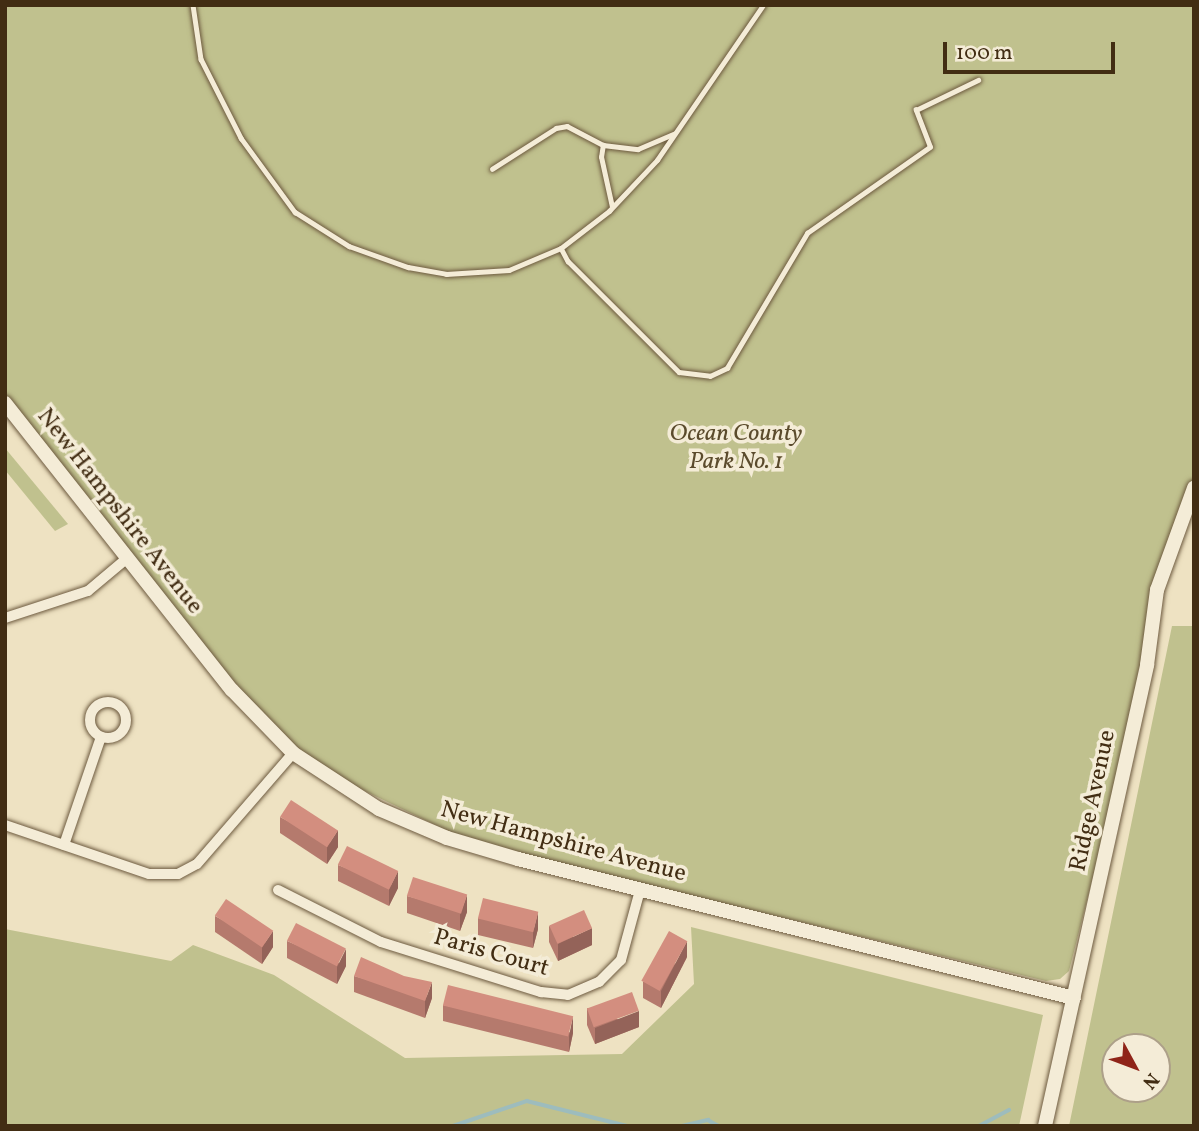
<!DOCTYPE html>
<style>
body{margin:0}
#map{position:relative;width:1199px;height:1131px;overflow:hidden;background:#eee2c2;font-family:Vollkorn,serif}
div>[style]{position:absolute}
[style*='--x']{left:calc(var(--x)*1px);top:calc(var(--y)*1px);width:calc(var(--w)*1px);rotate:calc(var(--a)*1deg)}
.green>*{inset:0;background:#c0c18e}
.stream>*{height:3.5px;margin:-1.75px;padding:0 1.75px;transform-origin:1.75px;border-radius:1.75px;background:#9dbcbd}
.roads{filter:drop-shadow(0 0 2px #6d5a3f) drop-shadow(0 0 2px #6d5a3f)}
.lane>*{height:4.5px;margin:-2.25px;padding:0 2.25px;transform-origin:2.25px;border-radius:2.25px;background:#f4ecd7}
.street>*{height:10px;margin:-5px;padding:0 5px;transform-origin:5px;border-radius:5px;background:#f4ecd7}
.street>.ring{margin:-5px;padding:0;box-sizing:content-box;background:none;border:10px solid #f4ecd7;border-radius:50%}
.secondary>*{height:14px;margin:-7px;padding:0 7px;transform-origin:7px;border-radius:7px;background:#f4ecd7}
.wall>*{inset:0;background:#b57a6d}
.shaded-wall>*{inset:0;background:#946359}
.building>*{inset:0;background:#d38e7f;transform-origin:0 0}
span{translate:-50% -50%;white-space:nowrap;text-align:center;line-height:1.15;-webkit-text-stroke:7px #f4ecd7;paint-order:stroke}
.park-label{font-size:24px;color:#5b4b2c;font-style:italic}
.street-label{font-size:24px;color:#422d13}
.frame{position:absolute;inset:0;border:7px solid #422d13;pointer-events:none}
.north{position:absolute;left:1101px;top:1033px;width:70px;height:70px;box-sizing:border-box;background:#f4ecd7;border:2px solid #ada089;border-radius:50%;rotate:131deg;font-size:19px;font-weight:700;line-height:28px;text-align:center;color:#422d13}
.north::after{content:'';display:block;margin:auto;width:24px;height:32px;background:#8f2418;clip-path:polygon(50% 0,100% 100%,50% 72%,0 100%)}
.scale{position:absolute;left:943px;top:42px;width:172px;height:32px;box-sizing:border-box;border:4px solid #422d13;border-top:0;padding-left:9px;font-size:21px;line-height:24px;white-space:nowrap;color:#422d13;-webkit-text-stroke:5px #f4ecd7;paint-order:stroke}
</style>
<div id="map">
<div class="green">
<i style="clip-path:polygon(5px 5px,1194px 5px,1194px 488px,1175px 534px,1147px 665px,1069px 971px,1060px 979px,1046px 981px,520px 854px,450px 832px,315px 767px,266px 727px,5px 403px)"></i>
<i style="clip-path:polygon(5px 448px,68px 524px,55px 531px,5px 470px)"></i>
<i style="clip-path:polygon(evenodd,1172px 626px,1194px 626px,1194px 1126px,1069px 1126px,1172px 626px,1115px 1047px,1157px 1047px,1157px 1089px,1115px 1089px,1115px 1047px)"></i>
<i style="clip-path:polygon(691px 927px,1043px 1015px,1019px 1126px,5px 1126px,5px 929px,171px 961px,193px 945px,274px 975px,405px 1058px,622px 1054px,694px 984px)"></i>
</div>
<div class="stream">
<i style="--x:453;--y:1126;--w:78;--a:-18.7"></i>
<i style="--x:527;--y:1101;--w:103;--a:14"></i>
<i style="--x:682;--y:1126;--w:27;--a:-13"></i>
<i style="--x:708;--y:1120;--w:13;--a:29"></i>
<i style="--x:979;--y:1126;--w:34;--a:-28"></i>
</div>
<div class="roads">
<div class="lane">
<i style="--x:193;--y:5;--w:55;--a:81.6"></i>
<i style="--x:201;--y:59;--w:89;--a:63.1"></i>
<i style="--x:241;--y:138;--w:92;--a:53.9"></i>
<i style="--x:295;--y:212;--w:64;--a:32.2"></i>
<i style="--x:349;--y:246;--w:63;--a:19.6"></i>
<i style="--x:408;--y:267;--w:39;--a:10"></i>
<i style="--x:446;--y:274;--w:63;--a:-3.6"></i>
<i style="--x:509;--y:270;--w:56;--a:-22.9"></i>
<i style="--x:561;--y:248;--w:61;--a:-37.6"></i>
<i style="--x:609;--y:211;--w:70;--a:-46.7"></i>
<i style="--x:657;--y:160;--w:188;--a:-55.6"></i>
<i style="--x:492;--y:169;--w:76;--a:-32.6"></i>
<i style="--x:556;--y:128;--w:11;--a:-10"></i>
<i style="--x:567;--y:126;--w:41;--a:27.8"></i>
<i style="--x:612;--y:207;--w:51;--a:-102.4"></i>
<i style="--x:601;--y:157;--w:12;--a:-81"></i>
<i style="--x:603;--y:145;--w:35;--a:7"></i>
<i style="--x:638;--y:149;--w:39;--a:-23"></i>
<i style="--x:561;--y:248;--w:15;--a:62"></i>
<i style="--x:568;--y:261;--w:157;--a:45"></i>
<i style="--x:679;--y:372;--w:31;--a:7"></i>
<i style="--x:710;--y:376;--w:19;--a:-25"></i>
<i style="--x:727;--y:368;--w:157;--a:-59.3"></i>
<i style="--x:807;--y:233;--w:150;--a:-35"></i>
<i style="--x:930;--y:147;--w:40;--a:-111"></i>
<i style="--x:916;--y:110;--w:69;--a:-25.8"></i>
</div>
<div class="street">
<i style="--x:5;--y:618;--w:87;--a:-18"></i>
<i style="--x:88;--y:591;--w:48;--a:-40"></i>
<i class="ring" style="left:90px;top:702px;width:26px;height:26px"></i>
<i style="--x:5;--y:825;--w:152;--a:18.8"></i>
<i style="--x:149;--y:874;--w:29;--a:0"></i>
<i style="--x:178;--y:874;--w:21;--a:-28"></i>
<i style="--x:197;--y:864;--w:147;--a:-49.1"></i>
<i style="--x:64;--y:845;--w:114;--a:-71.1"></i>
<i style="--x:278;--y:890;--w:115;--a:26.8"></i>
<i style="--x:381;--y:942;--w:168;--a:17.4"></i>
<i style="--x:541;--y:992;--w:27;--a:6"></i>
<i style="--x:568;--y:995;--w:34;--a:-23"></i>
<i style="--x:599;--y:982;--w:31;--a:-45"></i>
<i style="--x:621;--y:960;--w:73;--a:-74.8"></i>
</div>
<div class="secondary">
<i style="--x:5;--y:403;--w:366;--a:51.7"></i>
<i style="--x:232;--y:690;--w:88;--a:45.9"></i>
<i style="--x:293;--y:753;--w:103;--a:33.1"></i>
<i style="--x:379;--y:809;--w:74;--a:23.1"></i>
<i style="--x:447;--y:838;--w:74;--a:16.5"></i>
<i style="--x:518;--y:859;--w:573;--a:14.04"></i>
<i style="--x:1045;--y:1126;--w:472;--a:-77.5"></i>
<i style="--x:1147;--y:665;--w:76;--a:-82.4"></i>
<i style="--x:1157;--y:590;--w:109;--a:-70.1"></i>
</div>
</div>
<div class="wall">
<i style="clip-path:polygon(280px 817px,338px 847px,327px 864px,280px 833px)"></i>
<i style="clip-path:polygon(338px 865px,398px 888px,389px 906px,338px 881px)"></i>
<i style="clip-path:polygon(407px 896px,467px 912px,460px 931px,407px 913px)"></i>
<i style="clip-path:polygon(215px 916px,273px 947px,262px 964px,215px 932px)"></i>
<i style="clip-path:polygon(478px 918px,538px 929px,533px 948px,478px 935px)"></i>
<i style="clip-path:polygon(549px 926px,592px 945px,558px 961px,549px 942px)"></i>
<i style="clip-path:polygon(287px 941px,346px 966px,337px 984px,287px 958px)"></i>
<i style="clip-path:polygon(687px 957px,661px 1008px,643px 998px,643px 982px)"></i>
<i style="clip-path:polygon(354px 976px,432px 998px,425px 1018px,354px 992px)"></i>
<i style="clip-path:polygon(443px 1005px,573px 1033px,569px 1052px,443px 1021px)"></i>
<i style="clip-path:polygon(587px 1008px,639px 1027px,595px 1044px,587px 1025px)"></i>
</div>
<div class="shaded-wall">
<i style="clip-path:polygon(338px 830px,338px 847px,327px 864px,327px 847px)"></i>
<i style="clip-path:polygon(398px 871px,398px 888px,389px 906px,389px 889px)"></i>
<i style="clip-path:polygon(467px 895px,467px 912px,460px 931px,460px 914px)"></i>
<i style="clip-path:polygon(538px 912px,538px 929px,533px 948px,533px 932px)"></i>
<i style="clip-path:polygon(592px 928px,592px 945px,558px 961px,558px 944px)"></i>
<i style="clip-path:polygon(273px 931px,273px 947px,262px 964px,262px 947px)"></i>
<i style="clip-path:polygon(687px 941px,687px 957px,661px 1008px,661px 991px)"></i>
<i style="clip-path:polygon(346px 949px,346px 966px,337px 984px,337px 967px)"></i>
<i style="clip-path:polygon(432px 982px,432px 998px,425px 1018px,425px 1001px)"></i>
<i style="clip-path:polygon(639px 1011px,639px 1027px,595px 1044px,595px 1028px)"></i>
<i style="clip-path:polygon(573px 1016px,573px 1033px,569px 1052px,569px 1036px)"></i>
</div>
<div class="building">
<i style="left:291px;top:800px;width:56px;height:20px;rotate:33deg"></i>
<i style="left:347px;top:846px;width:57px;height:21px;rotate:26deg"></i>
<i style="left:413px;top:877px;width:57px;height:20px;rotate:18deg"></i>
<i style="left:483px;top:898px;width:57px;height:21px;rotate:14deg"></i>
<i style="left:226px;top:899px;width:57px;height:20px;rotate:34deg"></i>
<i style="left:584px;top:910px;width:20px;height:38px;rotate:66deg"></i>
<i style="left:296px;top:923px;width:56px;height:20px;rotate:27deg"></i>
<i style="left:669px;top:931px;width:21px;height:57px;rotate:29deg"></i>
<i style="clip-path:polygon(361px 957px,404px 976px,432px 982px,425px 1001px,354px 976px)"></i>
<i style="left:448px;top:985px;width:129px;height:21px;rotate:14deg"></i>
<i style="left:632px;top:992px;width:20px;height:48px;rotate:70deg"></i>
</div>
<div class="park-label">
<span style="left:736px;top:449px">Ocean County<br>Park No. 1</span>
</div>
<div class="street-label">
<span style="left:119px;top:512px;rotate:52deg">New Hampshire Avenue</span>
<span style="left:1094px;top:801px;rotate:-78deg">Ridge Avenue</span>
<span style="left:563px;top:843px;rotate:15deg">New Hampshire Avenue</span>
<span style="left:491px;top:954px;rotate:16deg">Paris Court</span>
</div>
<div class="frame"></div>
<div class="north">N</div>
<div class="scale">100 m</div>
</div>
